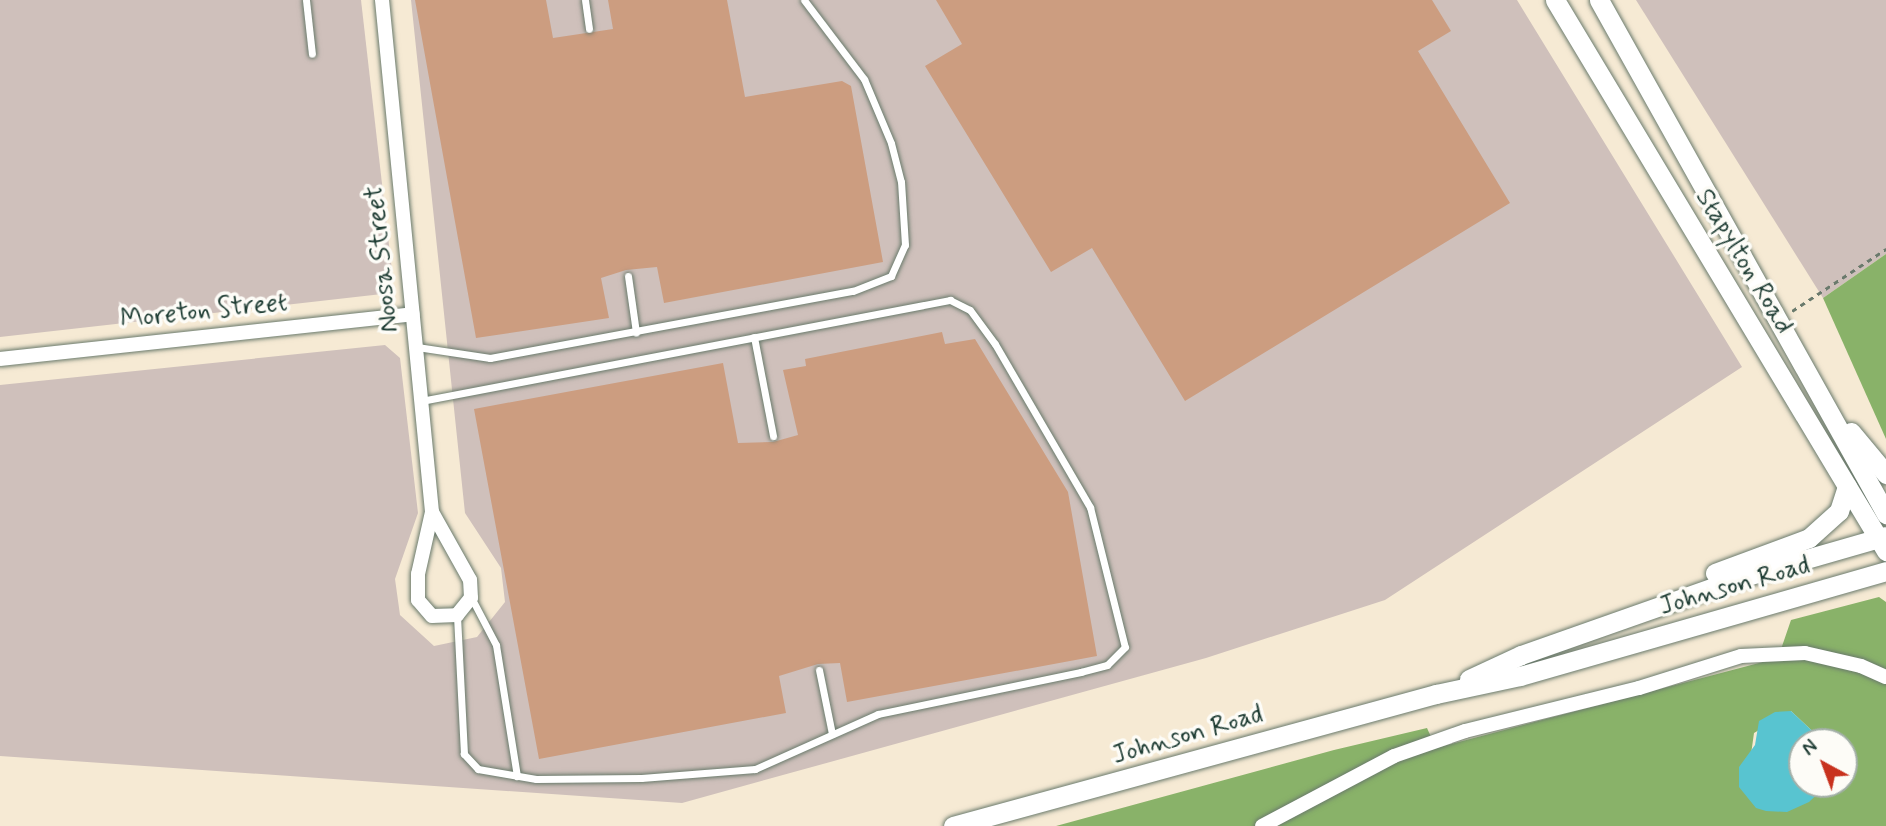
<!DOCTYPE html>
<style>
body{margin:0}
#map{position:relative;width:1886px;height:826px;overflow:hidden;background:#f6ead4;font-family:Mynerve,sans-serif}
div>[style]{position:absolute}
[style*='--x']{left:calc(var(--x)*1px);top:calc(var(--y)*1px);width:calc(var(--w)*1px);rotate:calc(var(--a)*1deg)}
.industrial>*{inset:0;background:#cfc0bb}
.forest>*{inset:0;background:#89b269}
.water>*{inset:0;background:#58c4d0}
.building>*{inset:0;background:#cc9d80}
.path>*{height:2.5px;margin-top:-1.25px;transform-origin:0;background:repeating-linear-gradient(90deg,#6a7a6c 0 5px,transparent 0 10px)}
.roads{filter:drop-shadow(0 0 2px #6a7a6c) drop-shadow(0 0 2px #6a7a6c)}
.service>*{height:7px;margin:-3.5px;padding:0 3.5px;transform-origin:3.5px;border-radius:3.5px;background:#fff}
.minor>*{height:14px;margin:-7px;padding:0 7px;transform-origin:7px;border-radius:7px;background:#fff}
.secondary>*{height:19px;margin:-9.5px;padding:0 9.5px;transform-origin:9.5px;border-radius:9.5px;background:#fff}
span{translate:-50% -50%;white-space:nowrap;text-align:center;line-height:1.15;-webkit-text-stroke:7px #fdfcf7;paint-order:stroke}
.street-label{font-size:26px;color:#1f3d34}
.north{position:absolute;left:1788px;top:728px;width:70px;height:70px;box-sizing:border-box;background:#fdfcf7;border:2px solid #a4b0a9;border-radius:50%;rotate:319deg;font-size:19px;font-weight:700;line-height:28px;text-align:center;color:#1f3d34}
.north::after{content:'';display:block;margin:auto;width:24px;height:32px;background:#c8321e;clip-path:polygon(50% 0,100% 100%,50% 72%,0 100%)}
</style>
<div id="map">
<div class="industrial">
<i style="clip-path:polygon(0 0,361px 0,393px 280px,382px 294px,0 337px)"></i>
<i style="clip-path:polygon(411px 0,1517px 0,1742px 367px,1385px 600px,1206px 658px,682px 803px,0 756px,0 385px,385px 345px,400px 358px,418px 513px,395px 579px,400px 615px,434px 646px,477px 637px,505px 602px,501px 568px,465px 513px)"></i>
<i style="clip-path:polygon(1636px 0,1886px 0,1886px 254px,1823px 298px)"></i>
</div>
<div class="forest">
<i style="clip-path:polygon(1886px 254px,1886px 439px,1823px 298px)"></i>
<i style="clip-path:polygon(evenodd,1879px 597px,1886px 602px,1886px 826px,1056px 826px,1334px 750px,1427px 728px,1436px 748px,1778px 658px,1791px 620px,1879px 597px,1791px 711px,1824px 742px,1844px 742px,1844px 784px,1751px 801px,1746px 790px,1754px 733px,1791px 711px)"></i>
</div>
<div class="water">
<i style="clip-path:polygon(1791px 711px,1824px 742px,1802px 742px,1802px 784px,1828px 784px,1809px 802px,1787px 812px,1766px 811px,1756px 808px,1739px 787px,1739px 767px,1755px 745px,1759px 721px,1775px 712px)"></i>
</div>
<div class="building">
<i style="clip-path:polygon(415px 0,546px 0,553px 38px,613px 29px,608px 0,727px 0,745px 97px,842px 81px,851px 86px,883px 262px,664px 303px,657px 267px,626px 270px,601px 278px,609px 318px,476px 338px)"></i>
<i style="clip-path:polygon(936px 0,1432px 0,1451px 31px,1418px 51px,1510px 203px,1185px 401px,1092px 248px,1051px 272px,925px 66px,962px 44px)"></i>
<i style="clip-path:polygon(942px 332px,945px 344px,975px 339px,1068px 492px,1097px 656px,847px 702px,840px 663px,818px 664px,779px 676px,786px 713px,539px 759px,474px 409px,723px 363px,738px 443px,773px 442px,798px 435px,783px 370px,806px 366px,805px 359px)"></i>
</div>
<div class="path">
<i style="--x:1792;--y:311;--w:113;--a:-33.4"></i>
</div>
<div class="roads">
<div class="service">
<i style="--x:306;--y:0;--w:54;--a:83.7"></i>
<i style="--x:585;--y:0;--w:29;--a:82"></i>
<i style="--x:628;--y:276;--w:57;--a:81.9"></i>
<i style="--x:754;--y:337;--w:101;--a:79.1"></i>
<i style="--x:417;--y:347;--w:74;--a:8.6"></i>
<i style="--x:490;--y:358;--w:369;--a:-10.5"></i>
<i style="--x:853;--y:291;--w:41;--a:-21.5"></i>
<i style="--x:891;--y:276;--w:34;--a:-66"></i>
<i style="--x:905;--y:245;--w:63;--a:-93.6"></i>
<i style="--x:901;--y:182;--w:40;--a:-104.4"></i>
<i style="--x:891;--y:143;--w:69;--a:-112.9"></i>
<i style="--x:864;--y:79;--w:99;--a:-127.2"></i>
<i style="--x:421;--y:401;--w:539;--a:-10.81"></i>
<i style="--x:950;--y:300;--w:22;--a:27"></i>
<i style="--x:970;--y:310;--w:42;--a:53.7"></i>
<i style="--x:995;--y:344;--w:189;--a:59.8"></i>
<i style="--x:1090;--y:507;--w:144;--a:76"></i>
<i style="--x:1125;--y:647;--w:25;--a:135"></i>
<i style="--x:1107;--y:665;--w:27;--a:165"></i>
<i style="--x:1081;--y:672;--w:207;--a:168.3"></i>
<i style="--x:878;--y:714;--w:135;--a:155.9"></i>
<i style="--x:755;--y:769;--w:114;--a:175.5"></i>
<i style="--x:641;--y:778;--w:105;--a:179.5"></i>
<i style="--x:536;--y:779;--w:59;--a:-170.2"></i>
<i style="--x:478;--y:769;--w:21;--a:-133"></i>
<i style="--x:464;--y:754;--w:139;--a:-92.9"></i>
<i style="--x:472;--y:599;--w:52;--a:62.4"></i>
<i style="--x:496;--y:645;--w:133;--a:80.9"></i>
<i style="--x:819;--y:670;--w:65;--a:78.5"></i>
</div>
<div class="minor">
<i style="--x:382;--y:0;--w:514;--a:84.42"></i>
<i style="--x:432;--y:512;--w:64;--a:102.7"></i>
<i style="--x:418;--y:574;--w:26;--a:90"></i>
<i style="--x:418;--y:600;--w:21;--a:49"></i>
<i style="--x:432;--y:616;--w:25;--a:-2"></i>
<i style="--x:457;--y:615;--w:22;--a:-51"></i>
<i style="--x:471;--y:598;--w:18;--a:-93"></i>
<i style="--x:470;--y:580;--w:78;--a:-119.2"></i>
<i style="--x:0;--y:359;--w:415;--a:-6.2"></i>
<i style="--x:1262;--y:826;--w:149;--a:-27.9"></i>
<i style="--x:1394;--y:756;--w:75;--a:-19.4"></i>
<i style="--x:1465;--y:731;--w:179;--a:-13.9"></i>
<i style="--x:1639;--y:688;--w:107;--a:-17.4"></i>
<i style="--x:1741;--y:656;--w:64;--a:-2.7"></i>
<i style="--x:1805;--y:653;--w:57;--a:13.1"></i>
<i style="--x:1861;--y:666;--w:27;--a:24"></i>
</div>
<div class="secondary">
<i style="--x:1555;--y:0;--w:643;--a:59.01"></i>
<i style="--x:1599;--y:0;--w:589;--a:60.82"></i>
<i style="--x:1851;--y:432;--w:55;--a:50.2"></i>
<i style="--x:1715;--y:573;--w:100;--a:-20.4"></i>
<i style="--x:1809;--y:538;--w:40;--a:-42"></i>
<i style="--x:1839;--y:511;--w:26;--a:-72"></i>
<i style="--x:1469;--y:679;--w:57;--a:-24.8"></i>
<i style="--x:1521;--y:655;--w:232;--a:-19.4"></i>
<i style="--x:1740;--y:578;--w:152;--a:-16"></i>
<i style="--x:953;--y:826;--w:501;--a:-15.29"></i>
<i style="--x:1436;--y:694;--w:86;--a:-12.1"></i>
<i style="--x:1520;--y:676;--w:381;--a:-16"></i>
</div>
</div>
<div class="street-label">
<span style="left:383px;top:259px;rotate:-96deg">Noosa Street</span>
<span style="left:1743px;top:262px;rotate:59deg">Stapylton Road</span>
<span style="left:204px;top:312px;rotate:-6deg">Moreton Street</span>
<span style="left:1735px;top:587px;rotate:-16deg">Johnson Road</span>
<span style="left:1188px;top:736px;rotate:-16deg">Johnson Road</span>
</div>
<div class="north">N</div>
</div>
